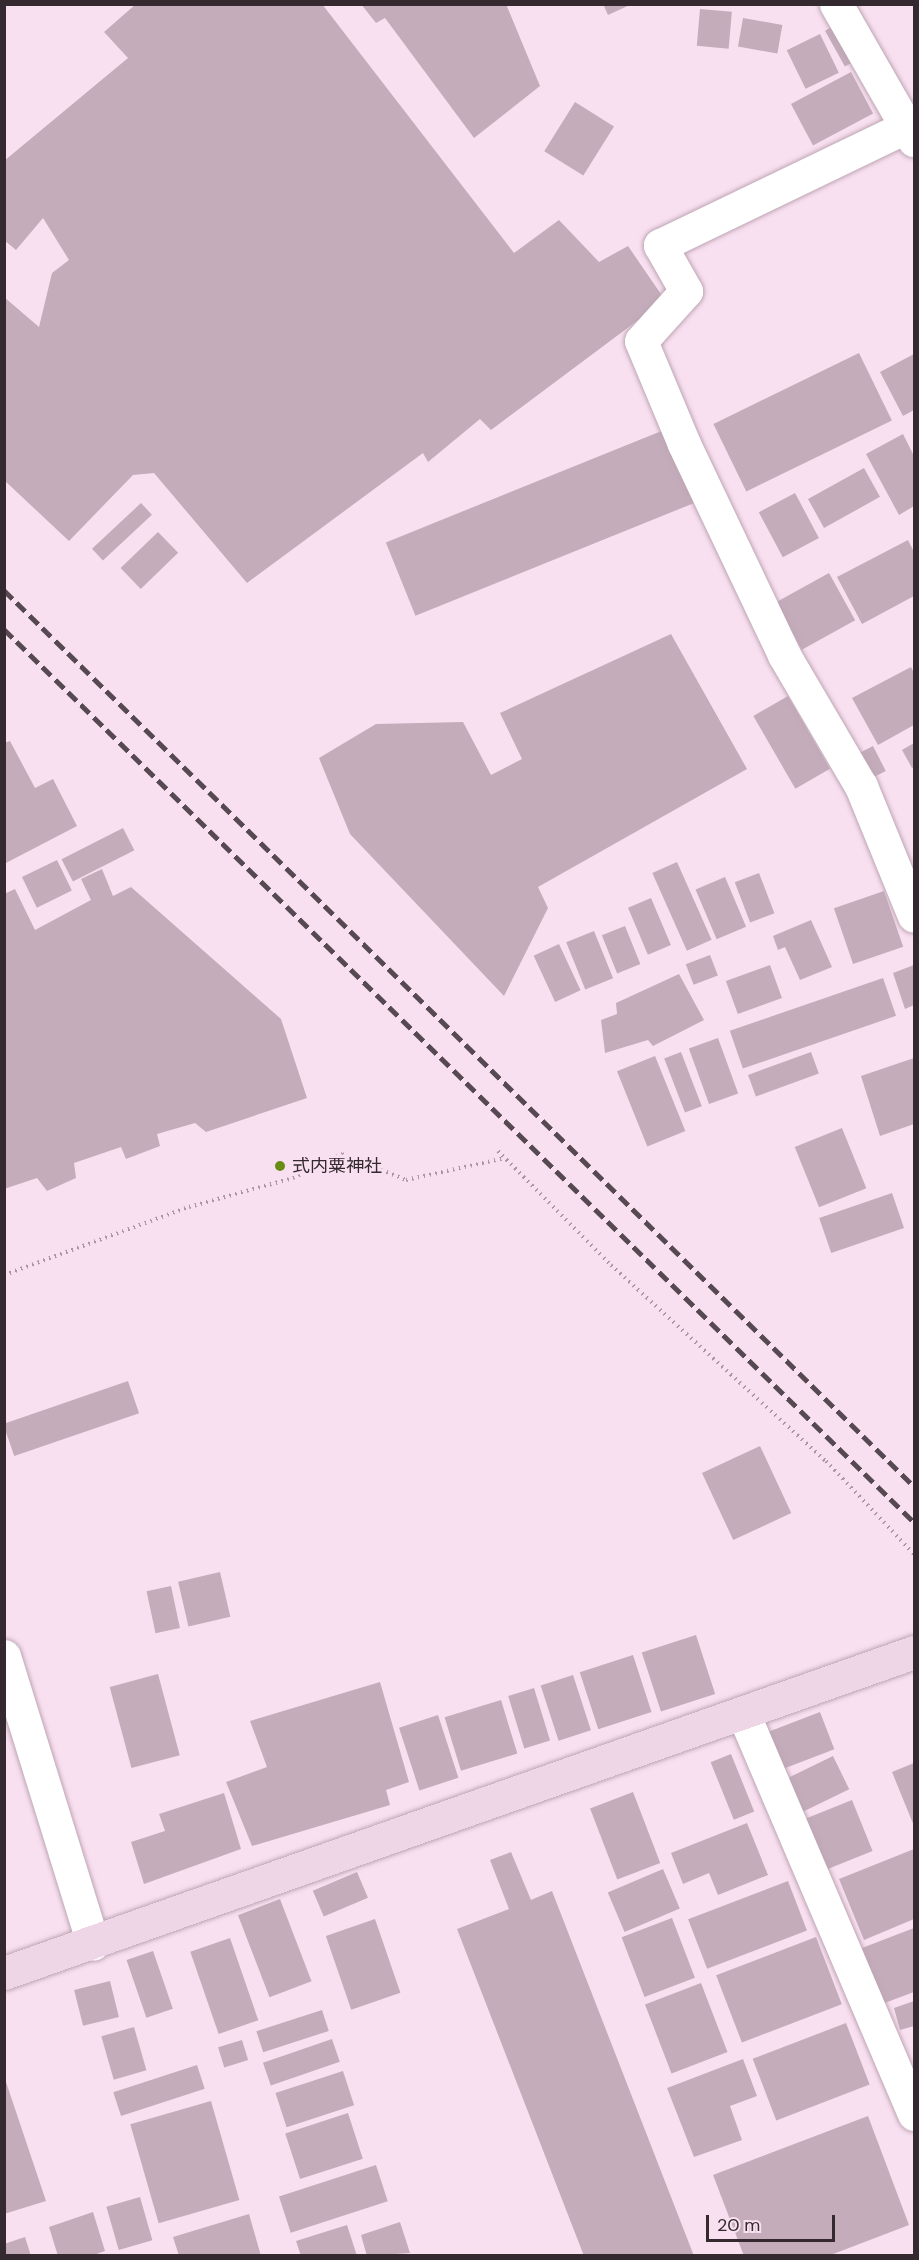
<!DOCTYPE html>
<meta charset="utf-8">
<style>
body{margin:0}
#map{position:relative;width:919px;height:2260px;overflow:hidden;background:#f9e0f0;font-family:"DM Sans","Noto Sans JP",sans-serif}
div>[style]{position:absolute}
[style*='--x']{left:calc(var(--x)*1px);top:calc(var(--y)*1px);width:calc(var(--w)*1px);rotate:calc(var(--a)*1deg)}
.building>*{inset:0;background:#c4acbb;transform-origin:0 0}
.path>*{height:4px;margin-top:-2px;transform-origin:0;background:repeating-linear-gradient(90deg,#aa97a3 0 1.5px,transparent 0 6px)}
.roads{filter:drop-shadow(0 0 2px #bda5b4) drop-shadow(0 0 2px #bda5b4)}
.street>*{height:33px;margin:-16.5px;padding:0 16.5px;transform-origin:16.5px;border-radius:16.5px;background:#fff}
.secondary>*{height:33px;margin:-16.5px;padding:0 16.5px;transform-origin:16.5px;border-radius:16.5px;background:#eed6e6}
.rail>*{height:4.5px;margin-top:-2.25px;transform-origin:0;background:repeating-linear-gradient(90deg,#564951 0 12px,transparent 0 18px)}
.dots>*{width:16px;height:16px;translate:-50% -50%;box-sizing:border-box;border:3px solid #f9e0f0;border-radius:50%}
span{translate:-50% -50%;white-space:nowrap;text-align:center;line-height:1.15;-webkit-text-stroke:6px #f9e0f0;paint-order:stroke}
.poi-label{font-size:18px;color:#33292f}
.left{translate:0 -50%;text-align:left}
.frame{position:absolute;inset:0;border:6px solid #33292f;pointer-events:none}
.scale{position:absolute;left:706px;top:2215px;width:129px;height:27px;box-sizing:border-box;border:3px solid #33292f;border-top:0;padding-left:8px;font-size:18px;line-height:21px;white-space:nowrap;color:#33292f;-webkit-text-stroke:4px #f9e0f0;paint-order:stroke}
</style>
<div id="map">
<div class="building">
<i style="clip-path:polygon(136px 4px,322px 4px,514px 253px,559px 220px,599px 262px,628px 246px,665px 300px,491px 430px,480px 419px,428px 462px,423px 453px,247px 583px,154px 473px,133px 475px,69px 541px,4px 480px,4px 297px,39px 327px,52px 273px,69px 260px,43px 218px,16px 250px,4px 240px,4px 161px,128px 58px,104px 32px)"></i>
<i style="clip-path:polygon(361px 4px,506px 4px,540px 86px,474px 138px,385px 18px,376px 23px)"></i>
<i style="clip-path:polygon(603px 4px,632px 4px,608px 15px)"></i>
<i style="left:700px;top:9px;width:32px;height:37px;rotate:5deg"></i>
<i style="left:743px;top:18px;width:40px;height:29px;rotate:10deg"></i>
<i style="left:839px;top:23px;width:41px;height:16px;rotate:61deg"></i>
<i style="left:820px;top:34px;width:43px;height:37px;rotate:64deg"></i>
<i style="left:851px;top:72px;width:47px;height:68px;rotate:62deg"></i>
<i style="left:575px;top:102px;width:46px;height:58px;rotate:32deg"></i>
<i style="left:859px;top:353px;width:75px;height:162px;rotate:64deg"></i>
<i style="clip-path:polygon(914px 354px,914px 410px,903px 416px,880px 372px)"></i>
<i style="left:664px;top:430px;width:79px;height:300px;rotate:68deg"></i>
<i style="clip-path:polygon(903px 434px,914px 456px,914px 506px,899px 515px,866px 454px)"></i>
<i style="left:864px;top:468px;width:33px;height:64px;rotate:61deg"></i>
<i style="left:795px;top:493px;width:51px;height:41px;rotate:62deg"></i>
<i style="left:141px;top:503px;width:16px;height:67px;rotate:47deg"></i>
<i style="left:158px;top:532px;width:29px;height:52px;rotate:46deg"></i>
<i style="clip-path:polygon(908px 540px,914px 552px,914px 596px,862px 624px,837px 577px)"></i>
<i style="left:829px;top:573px;width:54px;height:61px;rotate:61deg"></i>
<i style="clip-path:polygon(671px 634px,747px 769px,538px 887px,548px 908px,504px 996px,350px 834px,319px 758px,376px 724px,463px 722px,491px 775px,522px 759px,500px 713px)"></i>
<i style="clip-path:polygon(911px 667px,914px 673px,914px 725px,878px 745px,852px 698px)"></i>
<i style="left:788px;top:696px;width:84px;height:40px;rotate:60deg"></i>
<i style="clip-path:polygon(10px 741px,35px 788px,53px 779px,77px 826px,4px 864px,4px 743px)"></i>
<i style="clip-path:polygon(914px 743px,914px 767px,912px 768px,902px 750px)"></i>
<i style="left:873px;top:746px;width:28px;height:17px;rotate:63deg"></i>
<i style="left:123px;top:828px;width:25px;height:69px;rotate:63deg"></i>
<i style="left:57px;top:860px;width:34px;height:39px;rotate:64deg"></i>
<i style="left:677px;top:862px;width:85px;height:27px;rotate:66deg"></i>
<i style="clip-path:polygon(102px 869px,113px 896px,131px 887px,281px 1019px,307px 1098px,206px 1132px,195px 1123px,157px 1134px,160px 1146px,126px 1159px,121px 1147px,74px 1163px,76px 1178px,47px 1191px,37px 1178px,4px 1189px,4px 894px,15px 889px,35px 930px,91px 900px,81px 879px)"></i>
<i style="left:759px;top:873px;width:43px;height:26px;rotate:69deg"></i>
<i style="left:725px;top:877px;width:54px;height:32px;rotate:67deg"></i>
<i style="left:884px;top:891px;width:59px;height:53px;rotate:71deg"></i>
<i style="left:651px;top:898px;width:51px;height:25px;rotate:67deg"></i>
<i style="clip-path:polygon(811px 920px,832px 967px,800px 980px,785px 947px,778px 950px,773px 936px)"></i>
<i style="left:625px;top:926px;width:41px;height:25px;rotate:68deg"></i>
<i style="left:594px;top:931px;width:51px;height:30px;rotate:68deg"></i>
<i style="left:559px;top:944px;width:51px;height:28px;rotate:65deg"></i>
<i style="left:710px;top:955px;width:22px;height:26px;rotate:69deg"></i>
<i style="left:770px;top:965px;width:35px;height:47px;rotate:70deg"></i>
<i style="clip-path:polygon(914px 965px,914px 1005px,905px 1009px,893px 973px)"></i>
<i style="clip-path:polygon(679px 974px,704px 1020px,653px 1046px,648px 1040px,605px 1053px,601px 1020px,617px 1014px,616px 1003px)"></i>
<i style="left:883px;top:978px;width:40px;height:162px;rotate:71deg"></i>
<i style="left:718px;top:1038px;width:59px;height:31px;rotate:70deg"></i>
<i style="left:681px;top:1052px;width:58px;height:18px;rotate:69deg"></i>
<i style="left:811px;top:1052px;width:23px;height:67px;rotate:70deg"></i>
<i style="left:655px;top:1056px;width:81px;height:41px;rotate:68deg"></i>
<i style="clip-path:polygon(914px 1058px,914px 1124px,880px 1136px,861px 1076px)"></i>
<i style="left:842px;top:1128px;width:65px;height:51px;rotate:68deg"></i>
<i style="left:892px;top:1193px;width:37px;height:77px;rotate:71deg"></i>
<i style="left:128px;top:1381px;width:34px;height:132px;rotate:71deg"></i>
<i style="left:760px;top:1446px;width:74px;height:64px;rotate:65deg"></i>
<i style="left:220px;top:1572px;width:46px;height:43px;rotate:77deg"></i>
<i style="left:171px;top:1586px;width:43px;height:25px;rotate:78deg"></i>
<i style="left:696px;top:1635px;width:62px;height:57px;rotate:72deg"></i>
<i style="left:633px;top:1655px;width:60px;height:56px;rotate:72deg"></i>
<i style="left:158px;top:1674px;width:84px;height:50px;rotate:75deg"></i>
<i style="left:573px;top:1675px;width:58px;height:34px;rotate:72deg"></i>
<i style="clip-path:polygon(380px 1682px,409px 1782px,386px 1790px,390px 1805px,252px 1846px,226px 1782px,267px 1767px,250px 1721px)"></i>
<i style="left:534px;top:1688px;width:55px;height:27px;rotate:73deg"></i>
<i style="left:501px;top:1700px;width:56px;height:59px;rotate:73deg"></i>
<i style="left:820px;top:1712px;width:40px;height:67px;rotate:69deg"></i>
<i style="left:438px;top:1715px;width:66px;height:41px;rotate:72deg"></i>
<i style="left:731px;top:1754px;width:62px;height:22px;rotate:68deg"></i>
<i style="left:833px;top:1756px;width:37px;height:55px;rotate:64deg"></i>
<i style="clip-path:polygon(914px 1763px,914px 1826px,892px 1772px)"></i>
<i style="left:633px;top:1792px;width:76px;height:46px;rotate:69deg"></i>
<i style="clip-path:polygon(224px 1793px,241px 1849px,144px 1884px,131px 1842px,165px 1831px,159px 1814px)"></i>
<i style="left:852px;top:1800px;width:55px;height:51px;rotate:68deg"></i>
<i style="clip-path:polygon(747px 1823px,768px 1875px,718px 1895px,709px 1873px,683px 1884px,671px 1853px)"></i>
<i style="clip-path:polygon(914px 1849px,914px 1919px,864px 1940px,839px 1879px)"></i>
<i style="clip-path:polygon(511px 1852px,531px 1900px,552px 1891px,694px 2256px,584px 2256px,457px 1929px,509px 1909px,490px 1860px)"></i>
<i style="left:663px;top:1869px;width:43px;height:60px;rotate:67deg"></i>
<i style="left:357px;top:1872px;width:28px;height:48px;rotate:67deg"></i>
<i style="left:788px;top:1881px;width:53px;height:107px;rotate:69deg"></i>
<i style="left:280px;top:1899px;width:88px;height:45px;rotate:69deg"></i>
<i style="left:672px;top:1918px;width:64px;height:54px;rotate:69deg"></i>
<i style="left:375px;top:1919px;width:78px;height:52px;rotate:71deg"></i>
<i style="clip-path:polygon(914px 1928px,914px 1992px,882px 2004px,862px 1948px)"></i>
<i style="left:816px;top:1937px;width:72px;height:107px;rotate:69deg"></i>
<i style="left:230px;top:1938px;width:87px;height:42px;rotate:71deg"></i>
<i style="left:153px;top:1951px;width:61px;height:28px;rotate:71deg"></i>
<i style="left:110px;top:1981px;width:37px;height:37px;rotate:76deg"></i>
<i style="left:701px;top:1983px;width:74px;height:60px;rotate:69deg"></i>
<i style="clip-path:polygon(914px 2001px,914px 2026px,900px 2030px,894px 2008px)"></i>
<i style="left:322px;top:2010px;width:22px;height:69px;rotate:72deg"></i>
<i style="left:846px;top:2023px;width:66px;height:100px;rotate:69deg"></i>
<i style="left:134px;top:2027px;width:45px;height:34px;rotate:74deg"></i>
<i style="left:332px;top:2039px;width:24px;height:73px;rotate:71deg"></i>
<i style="left:242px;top:2040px;width:21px;height:25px;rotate:73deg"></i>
<i style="clip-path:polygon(743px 2059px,757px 2096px,730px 2106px,742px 2140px,694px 2157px,667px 2088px)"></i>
<i style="left:197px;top:2065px;width:25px;height:88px;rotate:72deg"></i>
<i style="left:343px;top:2071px;width:36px;height:71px;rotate:72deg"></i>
<i style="clip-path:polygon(4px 2076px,46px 2201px,4px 2214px)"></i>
<i style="left:211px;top:2101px;width:103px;height:84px;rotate:74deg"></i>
<i style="left:348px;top:2113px;width:48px;height:66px;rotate:72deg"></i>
<i style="clip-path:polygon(868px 2116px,909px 2225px,828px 2256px,744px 2256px,713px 2175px)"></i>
<i style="left:376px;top:2165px;width:38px;height:102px;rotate:72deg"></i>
<i style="left:140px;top:2197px;width:45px;height:35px;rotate:74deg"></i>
<i style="clip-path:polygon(93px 2212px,105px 2251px,91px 2256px,58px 2256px,49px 2227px)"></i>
<i style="clip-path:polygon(249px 2214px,261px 2256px,179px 2256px,173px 2237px)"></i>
<i style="clip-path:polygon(400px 2222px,410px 2253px,367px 2256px,361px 2235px)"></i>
<i style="clip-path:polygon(347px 2225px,357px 2256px,301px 2256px,296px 2241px)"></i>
<i style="clip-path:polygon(25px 2237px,31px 2256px,4px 2256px,4px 2244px)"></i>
</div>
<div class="path">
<i style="--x:498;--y:1151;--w:161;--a:45.3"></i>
<i style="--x:611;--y:1265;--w:291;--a:42.4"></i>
<i style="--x:826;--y:1461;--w:128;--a:46.6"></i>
<i style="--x:4;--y:1275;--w:197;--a:-20.2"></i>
<i style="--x:189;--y:1207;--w:108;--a:-15.6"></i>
<i style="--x:293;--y:1178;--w:55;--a:-26.1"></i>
<i style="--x:342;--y:1154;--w:69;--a:22.1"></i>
<i style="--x:406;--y:1180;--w:101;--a:-12.5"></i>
</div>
<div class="roads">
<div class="street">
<i style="--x:836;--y:4;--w:157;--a:60.2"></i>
<i style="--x:914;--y:123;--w:282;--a:154.3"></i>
<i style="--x:660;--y:245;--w:53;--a:60.5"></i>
<i style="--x:686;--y:291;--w:67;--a:132"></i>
<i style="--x:641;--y:341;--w:112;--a:67.3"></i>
<i style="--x:684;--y:444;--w:233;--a:64.6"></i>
<i style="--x:784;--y:655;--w:152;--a:59.6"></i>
<i style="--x:861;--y:786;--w:140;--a:67.8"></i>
<i style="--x:4;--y:1656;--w:301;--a:72.8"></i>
<i style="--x:743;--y:1713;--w:436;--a:66.9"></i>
</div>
<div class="secondary">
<i style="--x:4;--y:1973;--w:965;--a:-19.43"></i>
</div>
</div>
<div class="rail">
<i style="--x:4;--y:590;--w:1277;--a:44.56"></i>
<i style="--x:4;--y:629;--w:1275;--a:44.46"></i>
</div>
<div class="dots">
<i style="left:280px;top:1166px;background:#688c14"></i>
</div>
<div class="poi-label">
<span class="left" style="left:292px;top:1166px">式内粟神社</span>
</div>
<div class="frame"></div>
<div class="scale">20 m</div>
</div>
